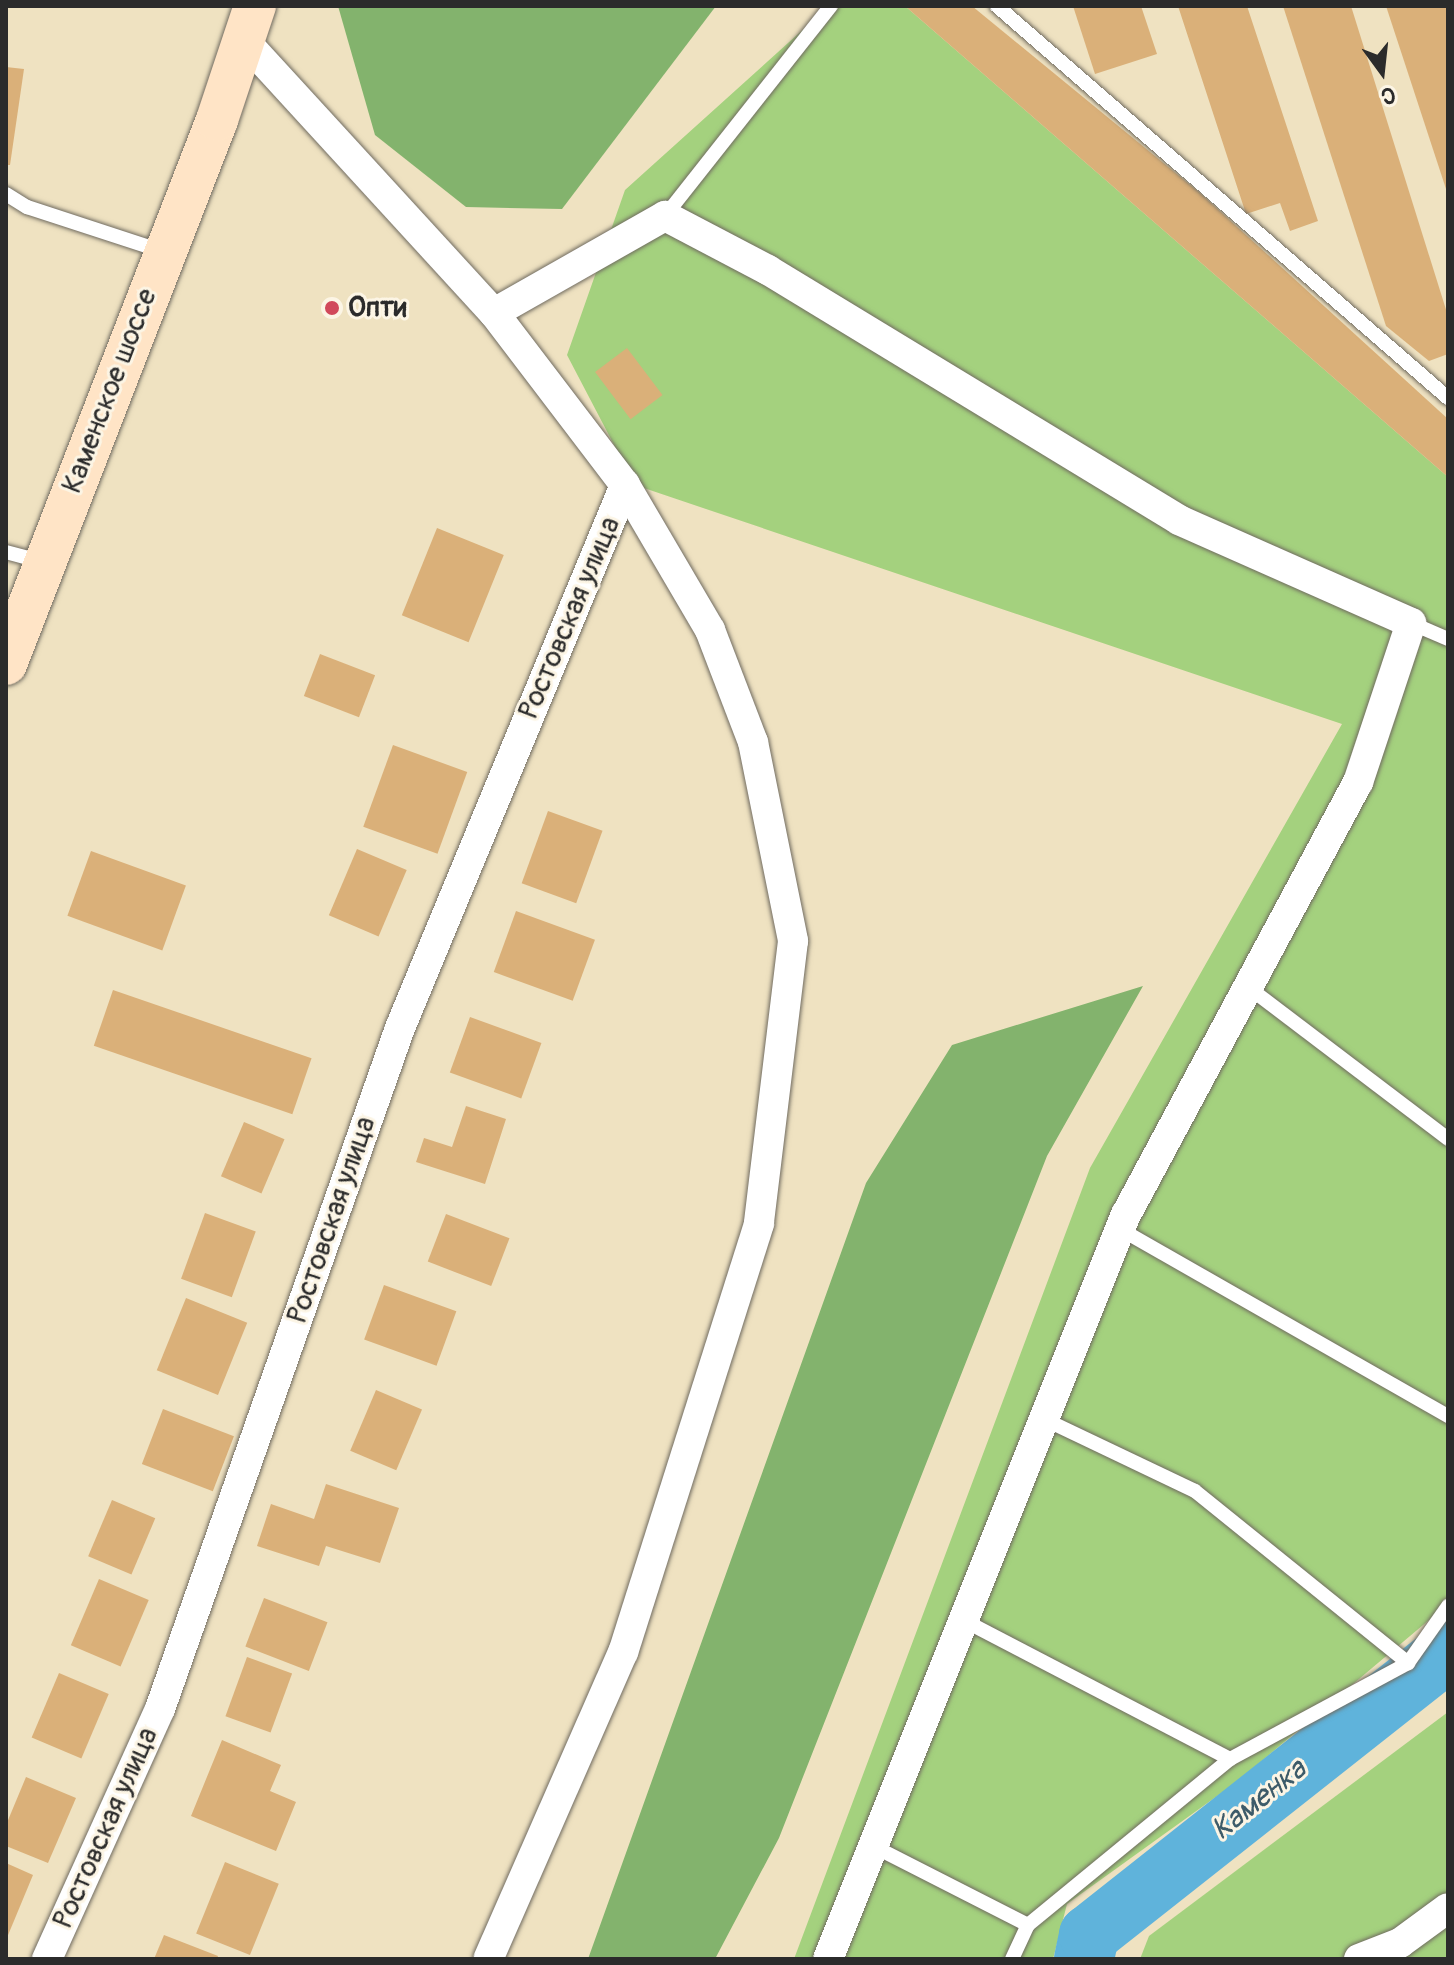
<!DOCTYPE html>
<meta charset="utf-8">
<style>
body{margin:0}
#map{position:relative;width:1454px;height:1965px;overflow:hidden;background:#efe2c1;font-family:Pangolin,sans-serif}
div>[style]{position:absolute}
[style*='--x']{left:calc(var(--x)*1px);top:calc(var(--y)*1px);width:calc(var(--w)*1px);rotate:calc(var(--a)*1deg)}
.green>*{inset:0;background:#a4d17e}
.forest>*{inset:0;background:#83b36d}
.river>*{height:60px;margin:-30px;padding:0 30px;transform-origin:30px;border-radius:30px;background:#5fb3db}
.building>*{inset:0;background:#dab079;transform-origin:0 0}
.roads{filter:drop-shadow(0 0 2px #706b60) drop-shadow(0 0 2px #706b60)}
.lane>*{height:14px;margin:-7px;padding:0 7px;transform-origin:7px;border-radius:7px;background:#fff}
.street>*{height:30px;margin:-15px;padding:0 15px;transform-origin:15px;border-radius:15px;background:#fff}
.secondary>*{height:42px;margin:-21px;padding:0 21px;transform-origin:21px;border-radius:21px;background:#ffe4c6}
.dots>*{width:22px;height:22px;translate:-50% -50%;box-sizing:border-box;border:4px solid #fcf5e5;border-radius:50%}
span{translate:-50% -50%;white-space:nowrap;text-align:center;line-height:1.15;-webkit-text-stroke:6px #fcf5e5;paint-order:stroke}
.poi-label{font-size:28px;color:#2b2b2b;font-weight:700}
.left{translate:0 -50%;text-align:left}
.street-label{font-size:28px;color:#2b2b2b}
.water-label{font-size:30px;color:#3d5b69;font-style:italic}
.frame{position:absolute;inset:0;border:8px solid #2b2b2b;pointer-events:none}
.north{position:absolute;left:1342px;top:32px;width:80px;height:80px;-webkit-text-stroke:6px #fcf5e5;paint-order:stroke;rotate:165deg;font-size:22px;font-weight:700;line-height:32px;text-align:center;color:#2b2b2b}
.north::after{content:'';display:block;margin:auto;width:28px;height:36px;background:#2b2b2b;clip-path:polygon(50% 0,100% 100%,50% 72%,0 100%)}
</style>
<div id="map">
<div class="green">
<i style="clip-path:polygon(829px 6px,905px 6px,1448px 477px,1448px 1604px,1238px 1781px,1067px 1904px,1053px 1959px,794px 1959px,1090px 1168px,1342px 724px,635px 485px,567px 355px,625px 190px)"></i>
<i style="clip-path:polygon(1448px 1712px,1448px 1959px,1140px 1959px,1149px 1936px)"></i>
</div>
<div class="forest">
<i style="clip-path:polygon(338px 6px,716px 6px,562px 209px,466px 207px,375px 135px)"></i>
<i style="clip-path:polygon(1143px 986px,1047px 1156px,779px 1838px,715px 1959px,588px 1959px,866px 1183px,952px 1045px)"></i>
</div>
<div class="river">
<i style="--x:1084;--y:1959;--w:25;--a:-78"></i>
<i style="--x:1089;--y:1935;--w:458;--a:-38.3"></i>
</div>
<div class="building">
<i style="clip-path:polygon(905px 6px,972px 6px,1200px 193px,1448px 419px,1448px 477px)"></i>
<i style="clip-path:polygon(1073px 6px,1141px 6px,1157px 54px,1095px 74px)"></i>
<i style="clip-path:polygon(1178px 6px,1247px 6px,1318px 221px,1290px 231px,1280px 203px,1246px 214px)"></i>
<i style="clip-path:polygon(1283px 6px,1351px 6px,1448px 316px,1448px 354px,1429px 361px,1386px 326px)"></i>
<i style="clip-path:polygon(1386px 6px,1448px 6px,1448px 192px,1447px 192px)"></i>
<i style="clip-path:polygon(6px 67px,24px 69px,10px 165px,6px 165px)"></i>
<i style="left:627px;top:348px;width:59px;height:40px;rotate:53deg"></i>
<i style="left:437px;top:528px;width:72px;height:94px;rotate:22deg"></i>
<i style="left:320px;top:654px;width:59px;height:45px;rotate:21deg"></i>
<i style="left:393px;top:745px;width:79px;height:87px;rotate:20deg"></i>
<i style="left:548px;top:811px;width:58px;height:77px;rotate:20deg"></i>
<i style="left:357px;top:849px;width:54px;height:72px;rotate:23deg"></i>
<i style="left:91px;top:851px;width:101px;height:69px;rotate:20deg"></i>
<i style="left:516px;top:911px;width:84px;height:65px;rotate:20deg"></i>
<i style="left:113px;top:990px;width:210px;height:59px;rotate:19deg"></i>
<i style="left:470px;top:1017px;width:76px;height:59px;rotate:20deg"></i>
<i style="clip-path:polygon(466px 1106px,506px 1119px,485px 1184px,416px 1162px,424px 1138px,452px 1147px)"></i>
<i style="left:244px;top:1122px;width:44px;height:59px;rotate:23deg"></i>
<i style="left:205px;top:1213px;width:54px;height:70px;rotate:20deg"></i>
<i style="left:446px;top:1214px;width:68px;height:51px;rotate:21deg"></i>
<i style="left:384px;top:1285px;width:77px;height:58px;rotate:20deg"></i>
<i style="left:186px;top:1298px;width:66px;height:78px;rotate:22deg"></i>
<i style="left:376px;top:1390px;width:50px;height:66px;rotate:23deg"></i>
<i style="left:163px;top:1409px;width:76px;height:59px;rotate:21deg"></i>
<i style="clip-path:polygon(326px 1484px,399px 1508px,380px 1563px,326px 1546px,319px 1566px,257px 1546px,271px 1504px,314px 1519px)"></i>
<i style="left:112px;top:1500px;width:47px;height:61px;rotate:23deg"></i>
<i style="left:99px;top:1579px;width:54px;height:72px;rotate:23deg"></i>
<i style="left:264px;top:1598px;width:68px;height:52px;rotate:21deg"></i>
<i style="left:247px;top:1657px;width:48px;height:63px;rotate:20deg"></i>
<i style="left:59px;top:1673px;width:54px;height:70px;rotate:23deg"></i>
<i style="clip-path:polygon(222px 1740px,281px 1765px,270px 1791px,296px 1802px,276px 1851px,191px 1816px)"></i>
<i style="clip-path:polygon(26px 1777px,76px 1798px,48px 1863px,6px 1846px,6px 1825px)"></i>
<i style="left:225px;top:1862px;width:58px;height:77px;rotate:22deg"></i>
<i style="clip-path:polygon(6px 1863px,33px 1875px,6px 1940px)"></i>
<i style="clip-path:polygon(164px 1935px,218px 1956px,217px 1959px,154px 1959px)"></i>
</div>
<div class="roads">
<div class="lane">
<i style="--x:997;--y:6;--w:598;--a:41"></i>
<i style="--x:6;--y:194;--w:25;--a:32"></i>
<i style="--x:27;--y:207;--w:142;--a:18.1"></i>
<i style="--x:665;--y:216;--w:268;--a:-51.7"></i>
<i style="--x:6;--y:552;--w:35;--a:15"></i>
<i style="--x:1411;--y:623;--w:40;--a:23.4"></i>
<i style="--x:1248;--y:987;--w:251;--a:37.2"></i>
<i style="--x:1120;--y:1229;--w:378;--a:29.7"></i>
<i style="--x:1044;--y:1419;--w:167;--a:25.5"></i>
<i style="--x:1195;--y:1491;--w:274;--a:38.9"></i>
<i style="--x:963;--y:1620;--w:301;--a:27.5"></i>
<i style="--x:873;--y:1846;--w:174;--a:27"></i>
<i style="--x:1012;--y:1959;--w:38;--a:-65"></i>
<i style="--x:1028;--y:1925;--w:261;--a:-39.4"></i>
<i style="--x:1230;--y:1759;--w:202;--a:-28.3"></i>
<i style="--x:1408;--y:1663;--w:70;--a:-54.9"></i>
</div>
<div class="street">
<i style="--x:241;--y:37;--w:374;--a:47.5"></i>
<i style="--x:494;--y:313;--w:216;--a:52.7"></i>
<i style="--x:625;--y:485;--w:168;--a:59.6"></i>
<i style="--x:710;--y:630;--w:120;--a:69"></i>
<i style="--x:753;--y:742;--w:203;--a:78.6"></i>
<i style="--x:793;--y:941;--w:285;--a:96.9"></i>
<i style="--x:759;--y:1224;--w:449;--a:107.6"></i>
<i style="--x:623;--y:1652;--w:335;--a:113.7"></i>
<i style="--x:494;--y:313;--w:197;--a:-29.6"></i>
<i style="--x:665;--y:216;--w:116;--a:27.7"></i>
<i style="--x:768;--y:270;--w:481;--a:31.3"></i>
<i style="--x:1179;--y:520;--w:254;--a:23.9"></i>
<i style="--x:1411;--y:623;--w:168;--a:108.4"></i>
<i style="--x:1358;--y:782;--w:490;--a:118.2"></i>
<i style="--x:1126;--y:1214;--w:802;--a:111.8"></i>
<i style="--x:47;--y:1959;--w:274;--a:-65.7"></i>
<i style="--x:160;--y:1709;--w:722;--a:-70.59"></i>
<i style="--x:400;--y:1028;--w:588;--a:-67.49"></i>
<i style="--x:1359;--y:1959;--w:44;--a:-21.3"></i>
<i style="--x:1400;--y:1943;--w:59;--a:-36.1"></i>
</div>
<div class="secondary">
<i style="--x:6;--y:664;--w:583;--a:-68.8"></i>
<i style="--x:217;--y:120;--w:120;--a:-71.6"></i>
</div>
</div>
<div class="dots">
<i style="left:332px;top:308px;background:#d1495b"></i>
</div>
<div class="poi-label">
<span class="left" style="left:348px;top:308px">Опти</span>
</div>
<div class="street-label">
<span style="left:110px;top:391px;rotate:-69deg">Каменское шоссе</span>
<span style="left:570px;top:618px;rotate:-67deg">Ростовская улица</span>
<span style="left:332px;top:1220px;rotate:-71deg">Ростовская улица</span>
<span style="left:106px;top:1828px;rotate:-66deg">Ростовская улица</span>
</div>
<div class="water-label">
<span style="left:1259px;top:1800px;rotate:-38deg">Каменка</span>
</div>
<div class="frame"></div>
<div class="north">С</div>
</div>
